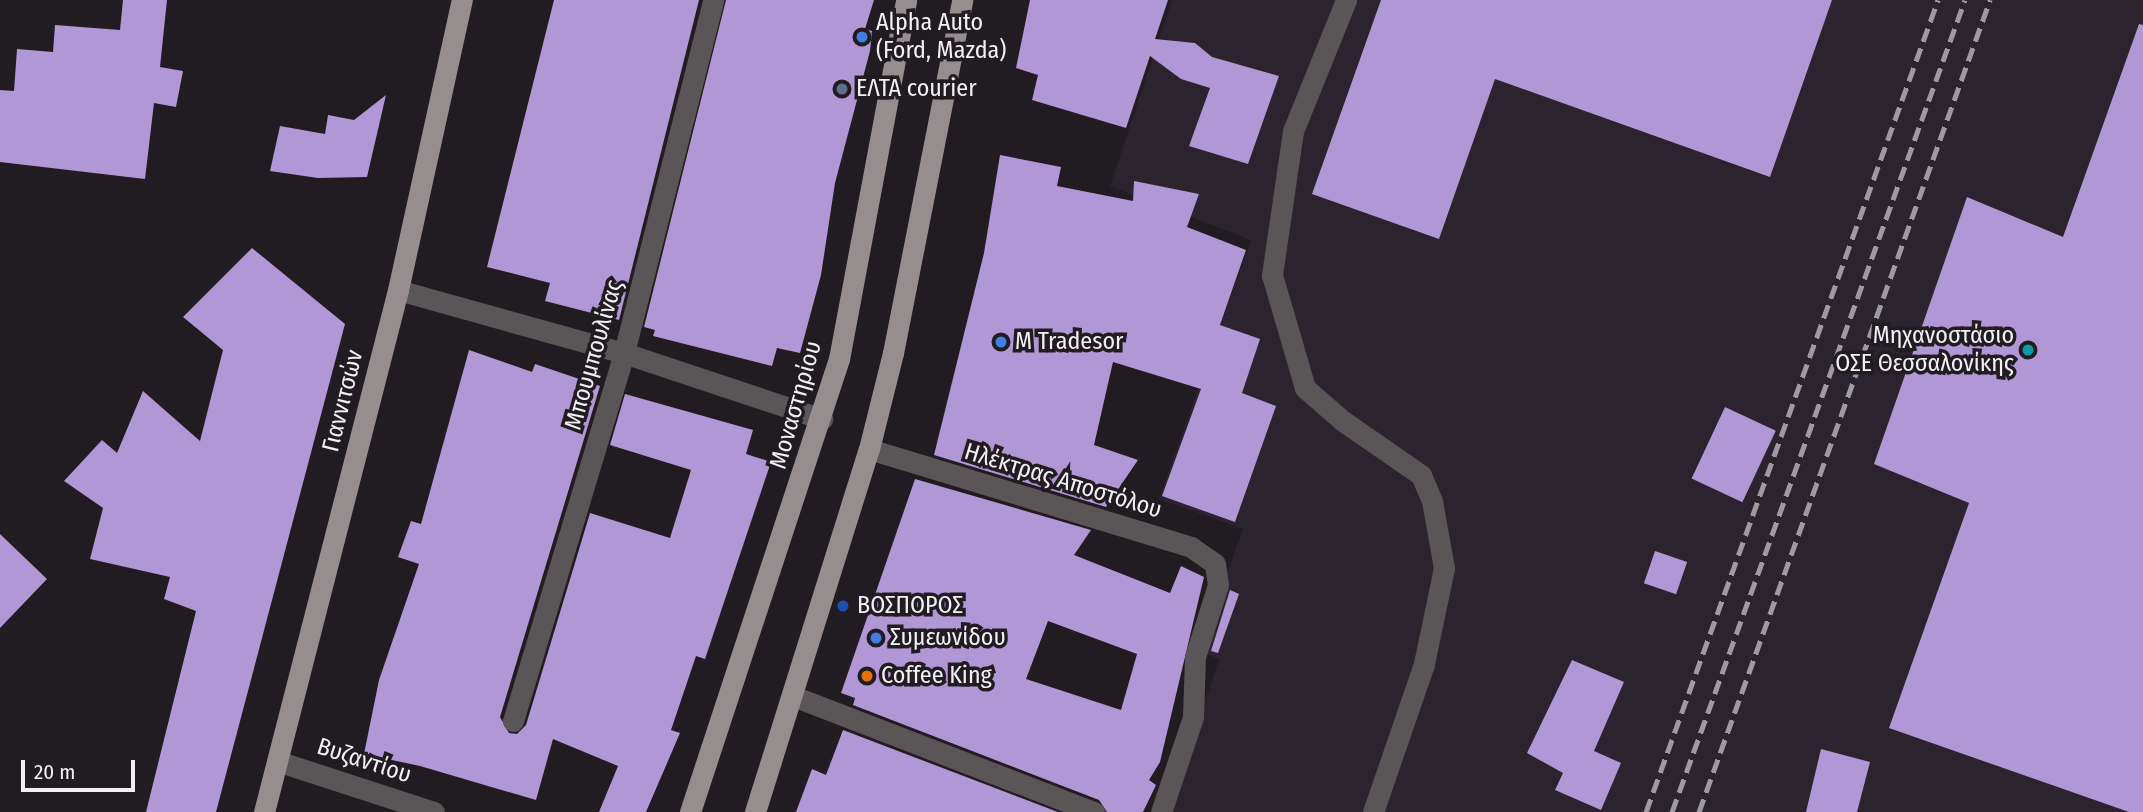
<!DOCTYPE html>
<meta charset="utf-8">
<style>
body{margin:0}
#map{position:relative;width:2143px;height:812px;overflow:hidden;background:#201c22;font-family:"Fira Sans Condensed",sans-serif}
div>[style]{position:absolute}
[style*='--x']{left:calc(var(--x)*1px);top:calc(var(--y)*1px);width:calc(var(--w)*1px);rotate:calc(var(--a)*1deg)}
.built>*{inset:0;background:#2b242f}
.building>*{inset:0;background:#b197d5;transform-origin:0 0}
.minor>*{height:21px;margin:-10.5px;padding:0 10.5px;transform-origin:10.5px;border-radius:10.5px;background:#5a5556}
.major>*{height:21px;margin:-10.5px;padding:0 10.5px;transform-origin:10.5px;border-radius:10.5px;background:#968d8f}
.rail>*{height:5px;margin-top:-2.5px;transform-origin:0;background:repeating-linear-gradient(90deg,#9e9ba0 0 14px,transparent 0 21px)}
.dots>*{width:19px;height:19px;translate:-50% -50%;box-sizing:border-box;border:4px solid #201c22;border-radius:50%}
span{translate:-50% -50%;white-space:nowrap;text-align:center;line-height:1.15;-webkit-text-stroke:7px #201c22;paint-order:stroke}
.poi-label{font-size:24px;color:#f2f0f4}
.left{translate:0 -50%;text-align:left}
.right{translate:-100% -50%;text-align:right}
.street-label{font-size:24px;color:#f2f0f4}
.scale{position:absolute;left:21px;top:760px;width:114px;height:32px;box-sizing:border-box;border:4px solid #f2f0f4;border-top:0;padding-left:9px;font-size:21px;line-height:24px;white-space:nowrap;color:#f2f0f4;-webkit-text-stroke:5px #201c22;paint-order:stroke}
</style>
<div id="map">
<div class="built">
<i style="clip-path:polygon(1172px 0,2143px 0,2143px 812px,1169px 812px,1219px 659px,1199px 651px,1243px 529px,1159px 499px,1251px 240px,1110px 186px)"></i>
</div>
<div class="building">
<i style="clip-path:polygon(123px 0,167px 0,160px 67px,183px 71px,176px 107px,154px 103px,145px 179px,0 162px,0 90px,14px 91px,17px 49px,53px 52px,55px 25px,120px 30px)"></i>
<i style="clip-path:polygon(554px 0,699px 0,619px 320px,545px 301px,550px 283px,487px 267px)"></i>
<i style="clip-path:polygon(726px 0,874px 0,865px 29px,872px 31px,870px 51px,835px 183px,821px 275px,800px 353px,777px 348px,772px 366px,653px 336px,655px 330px,644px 327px)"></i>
<i style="clip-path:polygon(1030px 0,1168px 0,1155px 39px,1195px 43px,1212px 57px,1279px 76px,1248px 164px,1189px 146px,1210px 88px,1181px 79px,1150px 56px,1126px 128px,1032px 100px,1038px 75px,1016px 68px)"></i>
<i style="clip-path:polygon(1381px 0,1832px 0,1770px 177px,1495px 79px,1439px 239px,1312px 194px)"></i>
<i style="clip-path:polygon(2139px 24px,2143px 25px,2143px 812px,2129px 812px,1889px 728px,1969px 503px,1874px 464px,1967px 197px,2063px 237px)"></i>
<i style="clip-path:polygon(386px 95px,367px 177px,318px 178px,270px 171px,280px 126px,325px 134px,328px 115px,354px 120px)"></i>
<i style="clip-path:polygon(1000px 155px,1061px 167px,1057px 186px,1133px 201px,1134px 181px,1199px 194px,1187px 227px,1246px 250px,1220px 325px,1260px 339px,1242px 393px,1276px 406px,1235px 522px,1162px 496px,1201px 389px,1113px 362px,1094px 445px,1138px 460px,1106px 507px,934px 455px,984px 253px)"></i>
<i style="clip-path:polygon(252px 248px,345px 324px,216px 812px,146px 812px,196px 611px,164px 599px,170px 577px,90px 559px,103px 508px,64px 481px,102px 440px,117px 453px,143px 391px,200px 441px,223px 350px,183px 317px)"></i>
<i style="clip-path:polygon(469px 350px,532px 372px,535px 364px,600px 386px,500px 717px,509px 733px,517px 734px,526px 725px,590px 513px,670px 538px,691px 470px,610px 445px,625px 394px,753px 430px,746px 454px,771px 462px,705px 659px,696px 656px,671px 730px,680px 733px,646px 812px,599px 812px,618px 766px,553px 739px,536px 800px,420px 766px,364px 754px,379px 680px,419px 564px,398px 557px,411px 521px,421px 524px)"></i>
<i style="left:1725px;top:407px;width:56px;height:79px;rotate:25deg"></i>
<i style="clip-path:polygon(evenodd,915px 479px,1091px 530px,1074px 555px,1170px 593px,1181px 566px,1204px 577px,1160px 762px,1149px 780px,1156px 785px,1143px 812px,1107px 812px,1099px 800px,853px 705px,855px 698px,841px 693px,915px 479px,1048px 621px,1137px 654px,1121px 710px,1026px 679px,1048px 621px)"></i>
<i style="clip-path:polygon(0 534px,47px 579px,0 628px)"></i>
<i style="left:1655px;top:551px;width:34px;height:34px;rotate:19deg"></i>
<i style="clip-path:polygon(1230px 590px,1239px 594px,1218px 653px,1211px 651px)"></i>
<i style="clip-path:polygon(1572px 660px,1624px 682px,1594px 751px,1621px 763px,1601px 810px,1555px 790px,1563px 773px,1527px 753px)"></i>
<i style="clip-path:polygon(843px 730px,1058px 812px,796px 812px,812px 769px,826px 775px)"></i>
<i style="clip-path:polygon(1821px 749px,1870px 762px,1857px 812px,1806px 812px)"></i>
</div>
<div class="minor">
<i style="--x:1346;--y:0;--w:141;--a:112"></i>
<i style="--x:1293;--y:131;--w:146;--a:98.3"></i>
<i style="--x:1272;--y:275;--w:118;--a:73.7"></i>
<i style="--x:1305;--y:388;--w:50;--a:41"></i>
<i style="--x:1343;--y:421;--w:95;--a:34.7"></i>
<i style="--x:1421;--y:475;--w:28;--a:67"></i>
<i style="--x:1432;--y:501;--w:68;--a:79.8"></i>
<i style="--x:1444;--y:568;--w:98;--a:101.8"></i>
<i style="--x:1424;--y:664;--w:157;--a:109"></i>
<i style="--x:398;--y:290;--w:235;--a:15.6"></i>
<i style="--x:624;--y:353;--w:209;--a:18.4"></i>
<i style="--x:869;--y:449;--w:337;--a:16.9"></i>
<i style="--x:1191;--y:547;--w:29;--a:35"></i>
<i style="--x:1215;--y:564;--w:21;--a:82"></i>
<i style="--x:1218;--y:585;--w:76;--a:107.7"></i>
<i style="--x:1195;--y:657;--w:60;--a:91.9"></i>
<i style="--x:1193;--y:717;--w:100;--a:108.6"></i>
<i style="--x:793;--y:696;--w:323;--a:21.1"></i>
<i style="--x:513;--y:721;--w:384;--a:-73.2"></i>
<i style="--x:624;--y:353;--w:364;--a:-75.8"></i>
<i style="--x:277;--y:761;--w:165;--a:18"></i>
</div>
<div class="major">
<i style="--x:264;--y:812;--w:539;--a:-75.6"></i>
<i style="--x:398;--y:290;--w:297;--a:-77.6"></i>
<i style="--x:690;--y:812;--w:477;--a:-71.8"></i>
<i style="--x:839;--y:359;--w:365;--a:-79.4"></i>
<i style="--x:755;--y:812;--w:380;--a:-72.6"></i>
<i style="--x:869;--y:449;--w:99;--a:-76"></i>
<i style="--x:893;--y:353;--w:360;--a:-78.9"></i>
</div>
<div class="rail">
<i style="--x:1646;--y:812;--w:863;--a:-70.22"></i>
<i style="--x:1672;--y:812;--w:863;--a:-70.16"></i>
<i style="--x:1699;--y:812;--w:863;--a:-70.28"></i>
</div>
<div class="dots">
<i style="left:862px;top:37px;background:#3f7fe0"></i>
<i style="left:842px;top:89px;background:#5c6f8a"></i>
<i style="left:1001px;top:342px;background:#3f7fe0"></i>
<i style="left:2028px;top:350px;background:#0f9aa8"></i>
<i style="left:843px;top:606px;background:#1a4fb4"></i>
<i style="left:876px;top:638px;background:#3f7fe0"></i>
<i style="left:867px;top:676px;background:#e8710a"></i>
</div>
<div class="poi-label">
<span class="left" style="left:876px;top:37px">Alpha Auto<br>(Ford, Mazda)</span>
<span class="left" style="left:856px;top:89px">ΕΛΤΑ courier</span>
<span class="right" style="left:2014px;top:350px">Μηχανοστάσιο<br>ΟΣΕ Θεσσαλονίκης</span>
<span class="left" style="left:1015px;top:342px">M Tradesor</span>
<span class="left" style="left:857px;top:606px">ΒΟΣΠΟΡΟΣ</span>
<span class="left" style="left:890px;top:638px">Συμεωνίδου</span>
<span class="left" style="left:881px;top:676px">Coffee King</span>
</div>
<div class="street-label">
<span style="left:594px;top:355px;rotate:-74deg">Μπουμπουλίνας</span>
<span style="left:343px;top:401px;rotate:-76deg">Γιαννιτσών</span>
<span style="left:796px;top:405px;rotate:-74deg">Μοναστηρίου</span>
<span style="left:1063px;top:481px;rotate:17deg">Ηλέκτρας Αποστόλου</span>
<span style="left:364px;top:761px;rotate:18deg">Βυζαντίου</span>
</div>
<div class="scale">20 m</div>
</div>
